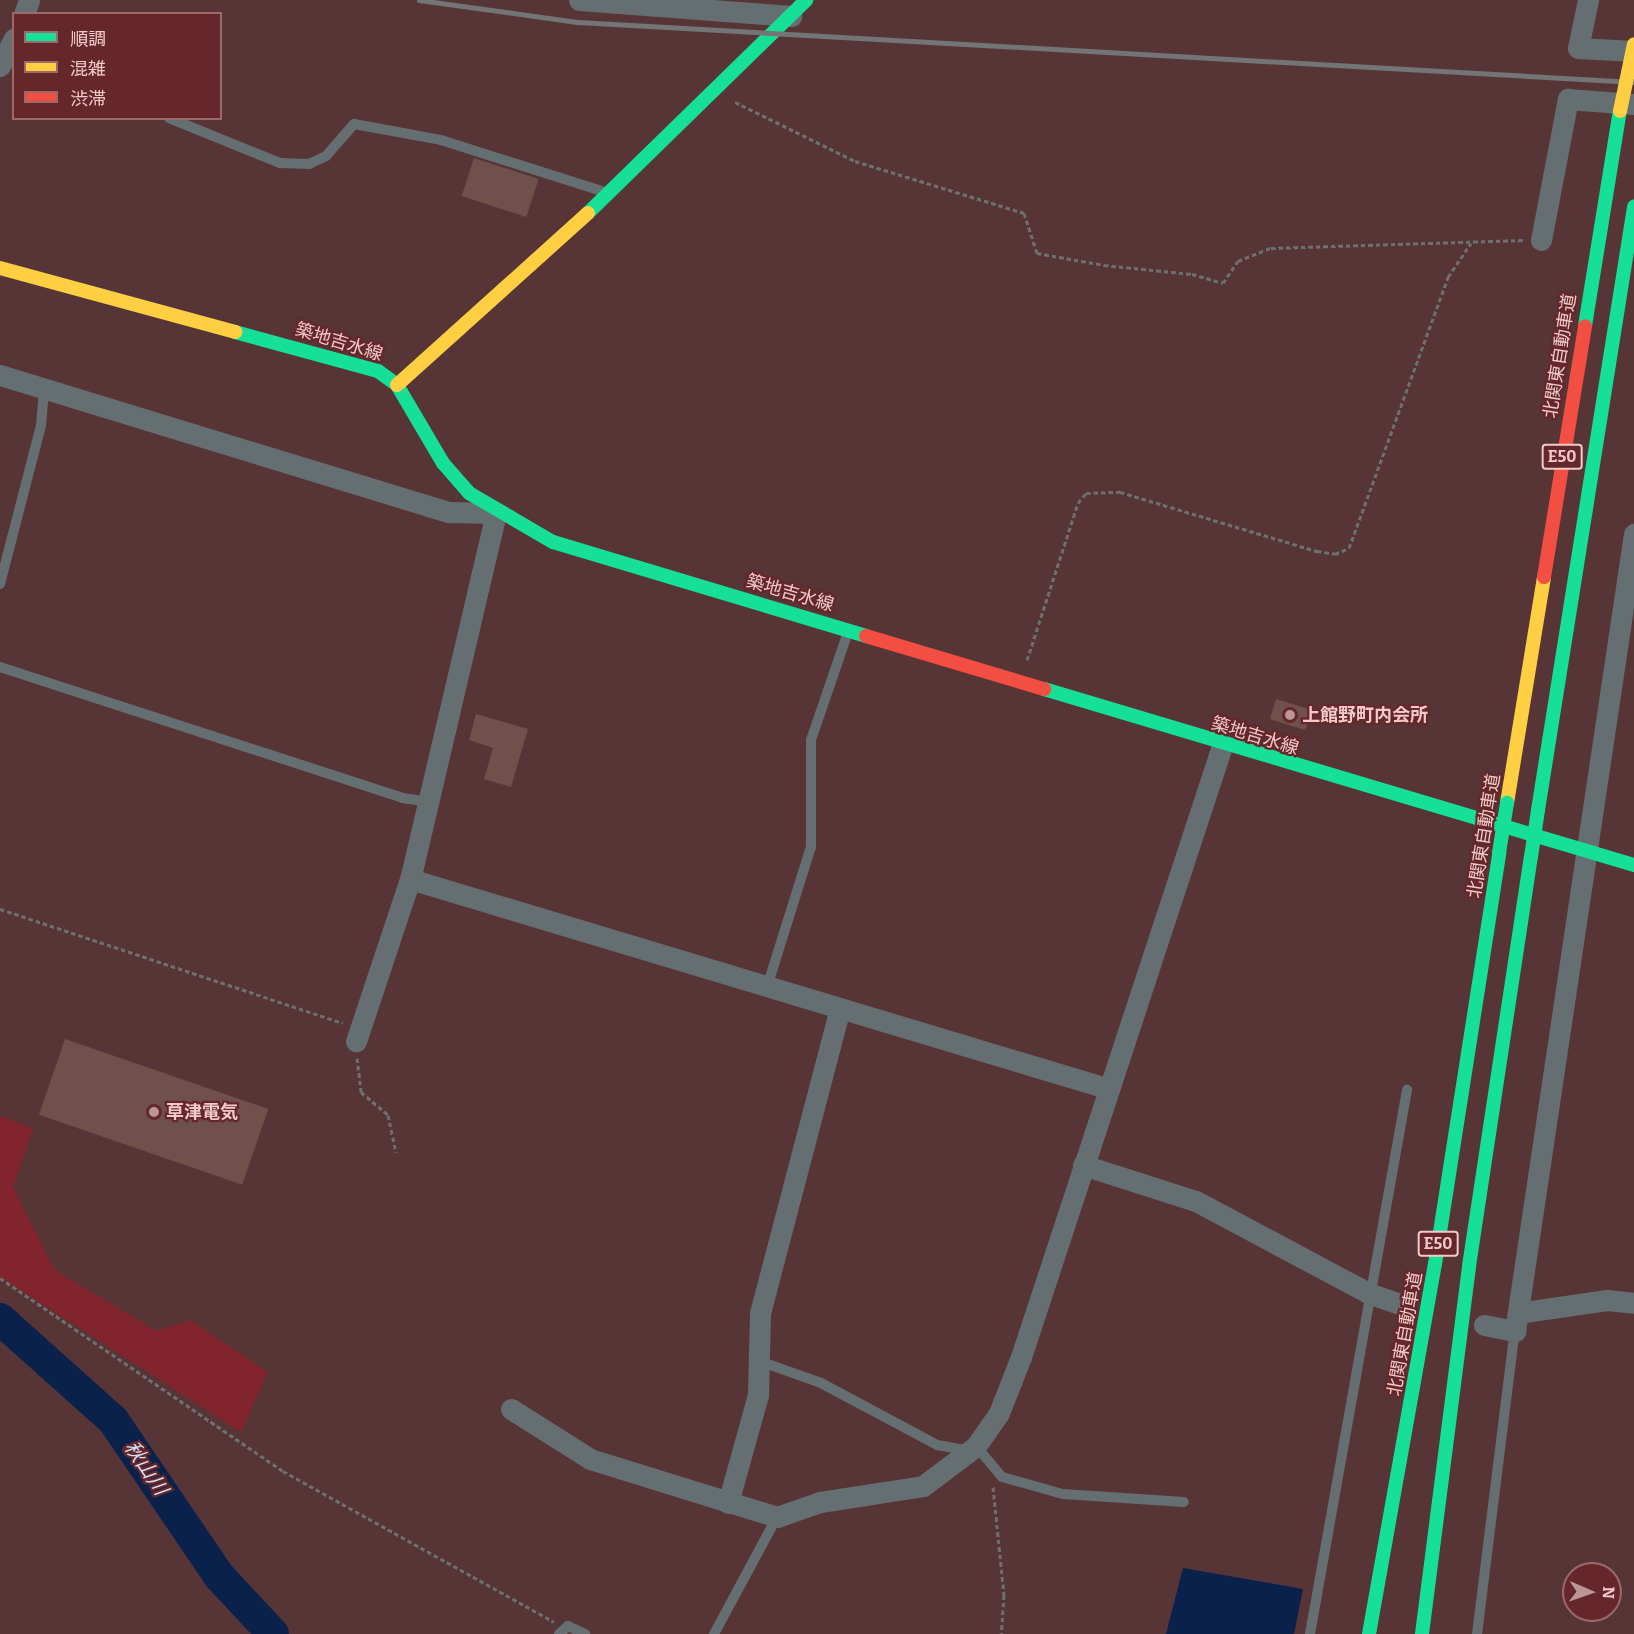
<!DOCTYPE html>
<meta charset="utf-8">
<style>
body{margin:0}
#map{position:relative;width:1634px;height:1634px;overflow:hidden;background:#573537;font-family:Bitter,"Noto Sans JP",serif}
div>[style]{position:absolute}
[style*='--x']{left:calc(var(--x)*1px);top:calc(var(--y)*1px);width:calc(var(--w)*1px);rotate:calc(var(--a)*1deg)}
.green>*{inset:0;background:#81242e}
.water>*{inset:0;background:#0a214c}
.river>*{height:32px;margin:-16px;padding:0 16px;transform-origin:16px;border-radius:16px;background:#0a214c}
.building>*{inset:0;background:#70504b;transform-origin:0 0}
.path>*{height:3px;margin-top:-1.5px;transform-origin:0;background:repeating-linear-gradient(90deg,#6e7070 0 4.5px,transparent 0 7.5px)}
.lane>*{height:10px;margin:-5px;padding:0 5px;transform-origin:5px;border-radius:5px;background:#656f71}
.street>*{height:21px;margin:-10.5px;padding:0 10.5px;transform-origin:10.5px;border-radius:10.5px;background:#656f71}
.fast>*{height:14px;margin:-7px;padding:0 7px;transform-origin:7px;border-radius:7px;background:#16e098}
.slow>*{height:14px;margin:-7px;padding:0 7px;transform-origin:7px;border-radius:7px;background:#ffcf43}
.jam>*{height:14px;margin:-7px;padding:0 7px;transform-origin:7px;border-radius:7px;background:#f24e42}
.rail>*{height:4.5px;margin:-2.25px;padding:0 2.25px;transform-origin:2.25px;border-radius:2.25px;background:#727475}
.fast-bridge>*{height:14px;margin:-7px;padding:0 7px;transform-origin:7px;border-radius:7px;background:#16e098}
.slow-bridge>*{height:14px;margin:-7px;padding:0 7px;transform-origin:7px;border-radius:7px;background:#ffcf43}
.dots>*{width:16px;height:16px;translate:-50% -50%;box-sizing:border-box;border:3px solid #65272a;border-radius:50%}
span{translate:-50% -50%;white-space:nowrap;text-align:center;line-height:1.15;-webkit-text-stroke:4.5px #65272a;paint-order:stroke}
.shield-label span{padding:2px 4px;background:#65272a;border:2px solid;border-radius:4px;-webkit-text-stroke-width:0}
.shield-label{font-size:16px;color:#f2cac9;font-weight:700}
.street-label{font-size:18px;color:#f2cac9}
.poi-label{font-size:18px;color:#f2cac9;font-weight:700}
.left{translate:0 -50%;text-align:left}
.water-label{font-size:20px;color:#d1e1f9;font-style:italic}
.legend{position:absolute;left:12px;top:12px;width:210px;height:108px;box-sizing:border-box;background:#65272a;border:2px solid #9d686a;margin:0;padding:8px 10px;list-style:none;font-size:18px;color:#f2cac9}
.legend li{display:flex;align-items:center;gap:12px;height:30px}
.legend b{width:30px;border:2px solid #9d686a}
.north{position:absolute;left:1562px;top:1562px;width:60px;height:60px;box-sizing:border-box;background:#65272a;border:2px solid #9d686a;border-radius:50%;rotate:92deg;font-size:16px;font-weight:700;line-height:24px;text-align:center;color:#f2cac9}
.north::after{content:'';display:block;margin:auto;width:21px;height:27px;background:#bc9696;clip-path:polygon(50% 0,100% 100%,50% 72%,0 100%)}
</style>
<div id="map">
<div class="green">
<i style="clip-path:polygon(0 1116px,33px 1128px,13px 1187px,55px 1270px,157px 1331px,190px 1320px,268px 1372px,241px 1432px,0 1277px)"></i>
</div>
<div class="water">
<i style="clip-path:polygon(1183px 1568px,1303px 1589px,1294px 1634px,1166px 1634px)"></i>
</div>
<div class="river">
<i style="--x:0;--y:1319;--w:152;--a:41.8"></i>
<i style="--x:113;--y:1420;--w:189;--a:55.8"></i>
<i style="--x:219;--y:1576;--w:79;--a:47"></i>
</div>
<div class="building">
<i style="left:474px;top:158px;width:68px;height:40px;rotate:18deg"></i>
<i style="left:1276px;top:699px;width:37px;height:21px;rotate:17deg"></i>
<i style="clip-path:polygon(476px 714px,528px 729px,511px 787px,484px 779px,493px 748px,469px 740px)"></i>
<i style="left:65px;top:1039px;width:215px;height:80px;rotate:19deg"></i>
</div>
<div class="path">
<i style="--x:735;--y:102;--w:134;--a:26.2"></i>
<i style="--x:855;--y:161;--w:177;--a:17.1"></i>
<i style="--x:1024;--y:213;--w:42;--a:72"></i>
<i style="--x:1037;--y:253;--w:68;--a:10.2"></i>
<i style="--x:1104;--y:265;--w:88;--a:5.8"></i>
<i style="--x:1192;--y:274;--w:32;--a:16"></i>
<i style="--x:1223;--y:283;--w:27;--a:-56"></i>
<i style="--x:1238;--y:261;--w:35;--a:-22"></i>
<i style="--x:1271;--y:248;--w:253;--a:-1.8"></i>
<i style="--x:1027;--y:660;--w:165;--a:-72"></i>
<i style="--x:1078;--y:503;--w:13;--a:-51"></i>
<i style="--x:1086;--y:493;--w:34;--a:-2"></i>
<i style="--x:1120;--y:492;--w:206;--a:16.7"></i>
<i style="--x:1317;--y:551;--w:18;--a:9"></i>
<i style="--x:1335;--y:554;--w:15;--a:-23"></i>
<i style="--x:1349;--y:548;--w:289;--a:-69.9"></i>
<i style="--x:1448;--y:277;--w:41;--a:-55.9"></i>
<i style="--x:0;--y:909;--w:361;--a:18.4"></i>
<i style="--x:357;--y:1058;--w:34;--a:83"></i>
<i style="--x:361;--y:1092;--w:35;--a:40"></i>
<i style="--x:388;--y:1115;--w:38;--a:78"></i>
<i style="--x:0;--y:1278;--w:343;--a:34.3"></i>
<i style="--x:283;--y:1471;--w:310;--a:29.1"></i>
<i style="--x:993;--y:1487;--w:109;--a:84.2"></i>
<i style="--x:1004;--y:1595;--w:39;--a:94"></i>
</div>
<div class="lane">
<i style="--x:169;--y:118;--w:120;--a:22.1"></i>
<i style="--x:280;--y:163;--w:29;--a:2"></i>
<i style="--x:309;--y:164;--w:19;--a:-25"></i>
<i style="--x:326;--y:156;--w:43;--a:-48.8"></i>
<i style="--x:354;--y:124;--w:88;--a:10.4"></i>
<i style="--x:441;--y:140;--w:172;--a:17.6"></i>
<i style="--x:0;--y:584;--w:164;--a:-75.5"></i>
<i style="--x:41;--y:425;--w:35;--a:-85"></i>
<i style="--x:0;--y:667;--w:423;--a:18"></i>
<i style="--x:402;--y:798;--w:27;--a:8"></i>
<i style="--x:767;--y:987;--w:147;--a:-72.6"></i>
<i style="--x:811;--y:847;--w:107;--a:-90"></i>
<i style="--x:811;--y:740;--w:114;--a:-71.1"></i>
<i style="--x:759;--y:1361;--w:66;--a:19.5"></i>
<i style="--x:821;--y:1383;--w:132;--a:28.1"></i>
<i style="--x:937;--y:1445;--w:34;--a:10"></i>
<i style="--x:976;--y:1446;--w:40;--a:50"></i>
<i style="--x:1002;--y:1477;--w:63;--a:15.6"></i>
<i style="--x:1063;--y:1494;--w:121;--a:3.8"></i>
<i style="--x:559;--y:1634;--w:12;--a:-42"></i>
<i style="--x:568;--y:1626;--w:19;--a:25"></i>
<i style="--x:714;--y:1634;--w:133;--a:-61.7"></i>
<i style="--x:1310;--y:1634;--w:553;--a:-79.89"></i>
<i style="--x:1477;--y:1634;--w:305;--a:-82.9"></i>
</div>
<div class="street">
<i style="--x:579;--y:0;--w:213;--a:4.3"></i>
<i style="--x:1588;--y:0;--w:49;--a:101.8"></i>
<i style="--x:1578;--y:48;--w:56;--a:3.1"></i>
<i style="--x:24;--y:14;--w:15;--a:-70"></i>
<i style="--x:0;--y:66;--w:31;--a:-63"></i>
<i style="--x:1541;--y:240;--w:144;--a:-79.2"></i>
<i style="--x:1568;--y:99;--w:66;--a:4.3"></i>
<i style="--x:0;--y:375;--w:469;--a:17"></i>
<i style="--x:449;--y:512;--w:47;--a:1.2"></i>
<i style="--x:496;--y:513;--w:376;--a:103.2"></i>
<i style="--x:410;--y:879;--w:171;--a:108.4"></i>
<i style="--x:410;--y:879;--w:727;--a:16.71"></i>
<i style="--x:1083;--y:1165;--w:119;--a:17.7"></i>
<i style="--x:1196;--y:1201;--w:195;--a:28.1"></i>
<i style="--x:1368;--y:1293;--w:36;--a:19"></i>
<i style="--x:1518;--y:1313;--w:90;--a:-8.3"></i>
<i style="--x:1607;--y:1300;--w:27;--a:6"></i>
<i style="--x:1484;--y:1325;--w:32;--a:11"></i>
<i style="--x:1515;--y:1331;--w:806;--a:-81.51"></i>
<i style="--x:511;--y:1409;--w:93;--a:32.3"></i>
<i style="--x:590;--y:1459;--w:196;--a:17.2"></i>
<i style="--x:777;--y:1517;--w:46;--a:-19.2"></i>
<i style="--x:820;--y:1502;--w:104;--a:-8.8"></i>
<i style="--x:923;--y:1486;--w:66;--a:-37"></i>
<i style="--x:976;--y:1446;--w:40;--a:-55.1"></i>
<i style="--x:999;--y:1413;--w:60;--a:-68.6"></i>
<i style="--x:1021;--y:1357;--w:643;--a:-71.79"></i>
<i style="--x:728;--y:1503;--w:112;--a:-74.5"></i>
<i style="--x:758;--y:1395;--w:82;--a:-88.6"></i>
<i style="--x:760;--y:1313;--w:314;--a:-75.3"></i>
</div>
<div class="fast">
<i style="--x:588;--y:213;--w:305;--a:-44.3"></i>
<i style="--x:1585;--y:326;--w:218;--a:-80.8"></i>
<i style="--x:235;--y:332;--w:148;--a:15.3"></i>
<i style="--x:378;--y:371;--w:24;--a:36"></i>
<i style="--x:397;--y:385;--w:91;--a:59.5"></i>
<i style="--x:443;--y:463;--w:40;--a:49"></i>
<i style="--x:469;--y:493;--w:97;--a:30.3"></i>
<i style="--x:553;--y:542;--w:327;--a:16.7"></i>
<i style="--x:1044;--y:689;--w:616;--a:16.61"></i>
<i style="--x:1538;--y:810;--w:611;--a:-80.95"></i>
<i style="--x:1369;--y:1634;--w:376;--a:-79.9"></i>
<i style="--x:1435;--y:1264;--w:416;--a:-81.1"></i>
<i style="--x:1422;--y:1634;--w:371;--a:-82.7"></i>
<i style="--x:1469;--y:1266;--w:414;--a:-81.4"></i>
</div>
<div class="slow">
<i style="--x:0;--y:268;--w:244;--a:15.2"></i>
<i style="--x:397;--y:385;--w:257;--a:-42"></i>
<i style="--x:1507;--y:803;--w:229;--a:-80.7"></i>
</div>
<div class="jam">
<i style="--x:1544;--y:577;--w:254;--a:-80.7"></i>
<i style="--x:866;--y:636;--w:186;--a:16.6"></i>
</div>
<div class="rail">
<i style="--x:419;--y:0;--w:161;--a:7.9"></i>
<i style="--x:578;--y:22;--w:1058;--a:3.25"></i>
</div>
<div class="fast-bridge">
<i style="--x:1499;--y:853;--w:51;--a:-80.9"></i>
<i style="--x:1531;--y:857;--w:48;--a:-81.5"></i>
</div>
<div class="slow-bridge">
<i style="--x:1620;--y:111;--w:68;--a:-78.2"></i>
</div>
<div class="dots">
<i style="left:1290px;top:715px;background:#bc9696"></i>
<i style="left:154px;top:1112px;background:#bc9696"></i>
</div>
<div class="shield-label">
<span style="left:1562px;top:457px">E50</span>
<span style="left:1438px;top:1244px">E50</span>
</div>
<div class="street-label">
<span style="left:339px;top:342px;rotate:17deg">築地吉水線</span>
<span style="left:1560px;top:356px;rotate:-81deg">北関東自動車道</span>
<span style="left:790px;top:593px;rotate:16deg">築地吉水線</span>
<span style="left:1255px;top:736px;rotate:17deg">築地吉水線</span>
<span style="left:1484px;top:836px;rotate:-81deg">北関東自動車道</span>
<span style="left:1405px;top:1334px;rotate:-80deg">北関東自動車道</span>
</div>
<div class="poi-label">
<span class="left" style="left:1302px;top:715px">上館野町内会所</span>
<span class="left" style="left:166px;top:1112px">草津電気</span>
</div>
<div class="water-label">
<span style="left:146px;top:1468px;rotate:56deg">秋山川</span>
</div>
<ul class="legend">
<li><b style="height:8px;background:#16e098"></b>順調</li>
<li><b style="height:8px;background:#ffcf43"></b>混雑</li>
<li><b style="height:8px;background:#f24e42"></b>渋滞</li>
</ul>
<div class="north">N</div>
</div>
